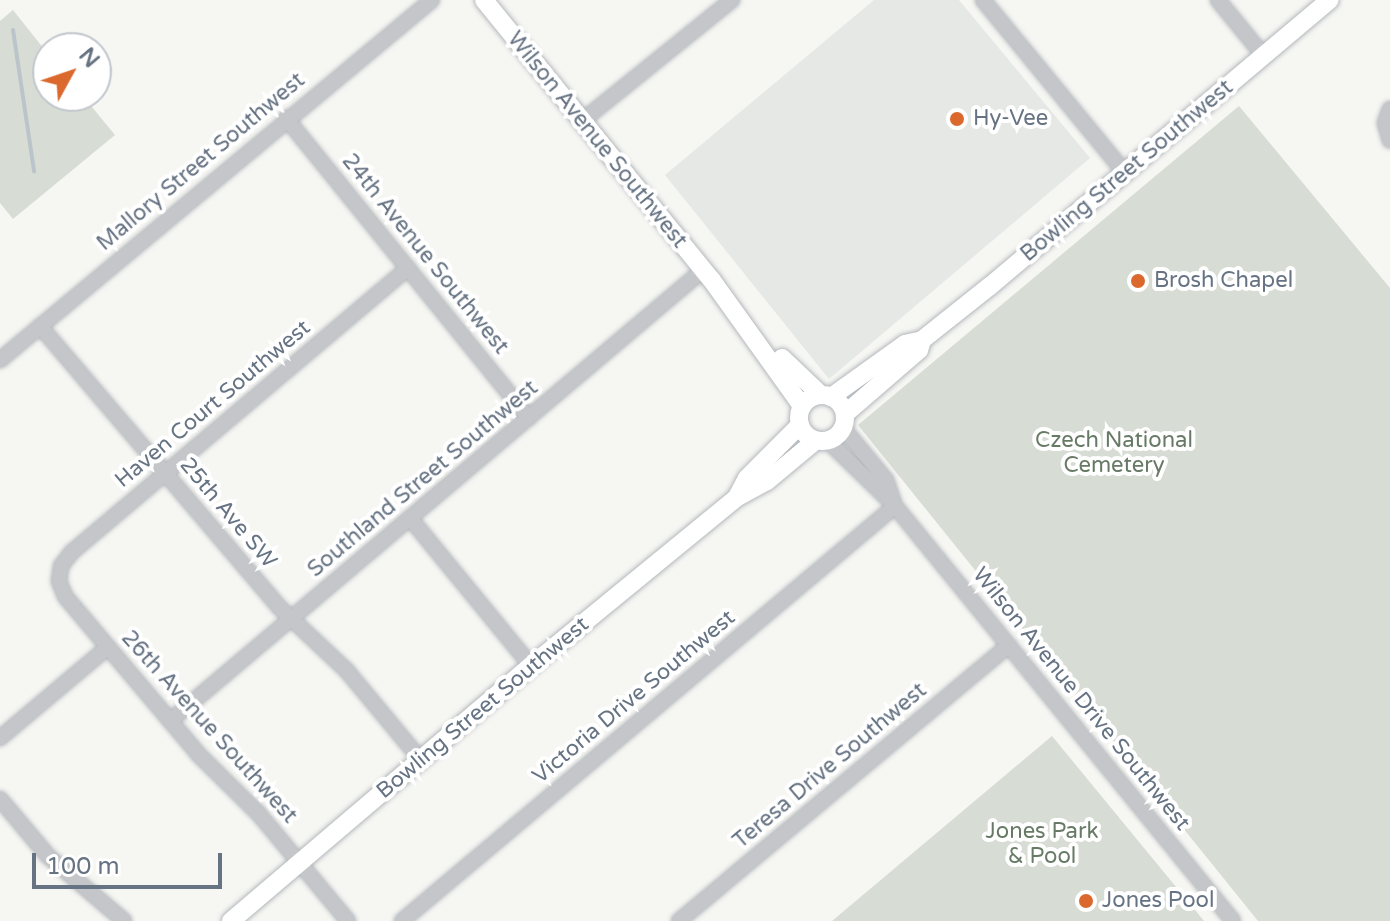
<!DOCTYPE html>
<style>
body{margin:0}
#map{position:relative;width:1390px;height:921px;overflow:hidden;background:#f6f6f3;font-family:"Varela Round",sans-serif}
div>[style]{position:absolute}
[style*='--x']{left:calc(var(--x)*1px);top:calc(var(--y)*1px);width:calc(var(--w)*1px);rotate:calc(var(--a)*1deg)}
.built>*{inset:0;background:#e6e8e6}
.green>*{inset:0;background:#d7ddd4}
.stream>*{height:4px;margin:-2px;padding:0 2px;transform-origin:2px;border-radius:2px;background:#bbc4ca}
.roads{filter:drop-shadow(0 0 2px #b4b8bc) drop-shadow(0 0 2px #b4b8bc)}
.minor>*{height:14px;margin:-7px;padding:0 7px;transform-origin:7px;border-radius:7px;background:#c4c6ca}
.major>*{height:18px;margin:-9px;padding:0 9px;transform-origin:9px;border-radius:9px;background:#fff}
.major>.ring{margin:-9px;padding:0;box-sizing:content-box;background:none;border:18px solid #fff;border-radius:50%}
.dots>*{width:22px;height:22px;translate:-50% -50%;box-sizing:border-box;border:4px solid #fff;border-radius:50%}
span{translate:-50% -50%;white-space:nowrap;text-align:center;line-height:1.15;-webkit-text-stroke:8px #fff;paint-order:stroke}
.poi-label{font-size:22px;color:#667383}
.left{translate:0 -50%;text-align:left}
.street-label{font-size:22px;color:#667383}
.park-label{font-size:22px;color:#677a65}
.north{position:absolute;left:32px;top:32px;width:80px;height:80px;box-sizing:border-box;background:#fff;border:2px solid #c2c7cd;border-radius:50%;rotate:50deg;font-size:22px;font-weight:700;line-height:32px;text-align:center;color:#667383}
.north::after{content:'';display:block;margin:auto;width:28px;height:36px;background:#db692e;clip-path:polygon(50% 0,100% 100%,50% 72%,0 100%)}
.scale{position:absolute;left:32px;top:853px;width:190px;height:36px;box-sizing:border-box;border:4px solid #667383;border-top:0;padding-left:10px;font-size:24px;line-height:28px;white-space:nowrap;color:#667383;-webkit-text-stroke:6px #fff;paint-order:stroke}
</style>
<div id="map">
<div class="built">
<i style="clip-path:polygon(874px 0,959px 0,1090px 158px,829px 379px,665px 175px)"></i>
</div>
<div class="green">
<i style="clip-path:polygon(13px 10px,48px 54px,48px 96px,83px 96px,115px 135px,13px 219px,0 203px,0 21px)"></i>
<i style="clip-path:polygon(1239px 106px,1390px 288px,1390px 921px,1258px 921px,858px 425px)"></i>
<i style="clip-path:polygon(1052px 736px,1204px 921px,832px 921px)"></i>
</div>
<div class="stream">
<i style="--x:13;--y:30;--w:143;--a:81.5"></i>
</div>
<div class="roads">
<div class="minor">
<i style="--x:983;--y:0;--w:224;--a:50.6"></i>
<i style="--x:1218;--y:0;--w:71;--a:50.7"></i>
<i style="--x:1390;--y:109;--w:15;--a:110"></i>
<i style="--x:1385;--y:123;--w:18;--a:74"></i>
<i style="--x:286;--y:118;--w:386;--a:51"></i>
<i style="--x:582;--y:121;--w:193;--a:-38.9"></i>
<i style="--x:40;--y:326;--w:370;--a:49.6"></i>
<i style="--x:280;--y:608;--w:92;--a:43.2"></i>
<i style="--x:347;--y:671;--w:116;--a:50.3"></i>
<i style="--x:0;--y:360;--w:562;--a:-39.81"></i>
<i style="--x:843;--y:428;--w:67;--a:50.4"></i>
<i style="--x:886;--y:480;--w:28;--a:71"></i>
<i style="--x:828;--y:441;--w:93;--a:44.1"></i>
<i style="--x:895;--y:506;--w:535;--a:50.84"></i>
<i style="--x:410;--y:518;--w:191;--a:50.7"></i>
<i style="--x:170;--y:721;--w:698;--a:-40.24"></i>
<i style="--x:0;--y:738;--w:141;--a:-40.1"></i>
<i style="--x:0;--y:799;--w:75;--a:49.9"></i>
<i style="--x:48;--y:856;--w:100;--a:40.5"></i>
<i style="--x:348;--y:921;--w:141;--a:-129.8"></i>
<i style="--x:258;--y:813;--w:81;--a:-135.5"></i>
<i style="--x:200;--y:756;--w:209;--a:-130.2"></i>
<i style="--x:65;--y:596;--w:16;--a:-112"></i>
<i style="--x:59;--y:581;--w:15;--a:-82"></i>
<i style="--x:61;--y:566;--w:18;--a:-52"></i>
<i style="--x:72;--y:552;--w:440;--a:-40.2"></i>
<i style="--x:402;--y:921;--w:644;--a:-40.09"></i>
<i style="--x:679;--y:921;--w:430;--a:-39.9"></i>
</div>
<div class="major">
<i style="--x:484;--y:0;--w:360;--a:50.9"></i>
<i style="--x:711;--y:279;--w:156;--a:54.4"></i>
<i style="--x:782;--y:358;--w:54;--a:43.5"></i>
<i class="ring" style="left:799px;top:395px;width:28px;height:28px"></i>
<i style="--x:831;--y:397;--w:91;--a:-35.6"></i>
<i style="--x:905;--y:344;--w:17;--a:-13"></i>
<i style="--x:922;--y:340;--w:87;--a:-38.5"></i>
<i style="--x:990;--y:286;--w:444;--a:-40.1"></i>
<i style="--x:845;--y:414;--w:98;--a:-40.9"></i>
<i style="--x:919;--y:350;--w:10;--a:-73"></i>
<i style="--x:738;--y:495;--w:19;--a:-62"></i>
<i style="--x:747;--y:478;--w:75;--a:-45"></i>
<i style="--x:231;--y:921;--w:394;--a:-40.4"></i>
<i style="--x:531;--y:666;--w:265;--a:-39.3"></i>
<i style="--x:736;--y:498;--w:35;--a:-29"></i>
<i style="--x:767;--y:481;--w:62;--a:-39.8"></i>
</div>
</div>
<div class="dots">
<i style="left:957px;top:119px;background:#db692e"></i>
<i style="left:1138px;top:281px;background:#db692e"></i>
<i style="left:1086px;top:901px;background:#db692e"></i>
</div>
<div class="poi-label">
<span class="left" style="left:973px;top:119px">Hy-Vee</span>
<span class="left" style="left:1154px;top:281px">Brosh Chapel</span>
<span class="left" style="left:1102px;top:901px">Jones Pool</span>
</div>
<div class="street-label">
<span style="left:597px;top:140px;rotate:51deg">Wilson Avenue Southwest</span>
<span style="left:201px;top:162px;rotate:-40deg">Mallory Street Southwest</span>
<span style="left:1127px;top:171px;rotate:-40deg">Bowling Street Southwest</span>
<span style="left:425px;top:254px;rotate:51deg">24th Avenue Southwest</span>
<span style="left:213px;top:404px;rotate:-40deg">Haven Court Southwest</span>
<span style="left:423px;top:479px;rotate:-40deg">Southland Street Southwest</span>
<span style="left:228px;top:513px;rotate:50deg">25th Ave SW</span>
<span style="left:634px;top:697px;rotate:-40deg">Victoria Drive Southwest</span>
<span style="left:1081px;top:699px;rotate:51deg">Wilson Avenue Drive Southwest</span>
<span style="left:483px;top:708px;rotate:-40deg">Bowling Street Southwest</span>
<span style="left:209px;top:727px;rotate:48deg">26th Avenue Southwest</span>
<span style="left:830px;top:766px;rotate:-40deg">Teresa Drive Southwest</span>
</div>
<div class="park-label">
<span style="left:1114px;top:453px">Czech National<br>Cemetery</span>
<span style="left:1042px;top:844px">Jones Park<br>&amp; Pool</span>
</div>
<div class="north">N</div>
<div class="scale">100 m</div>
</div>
